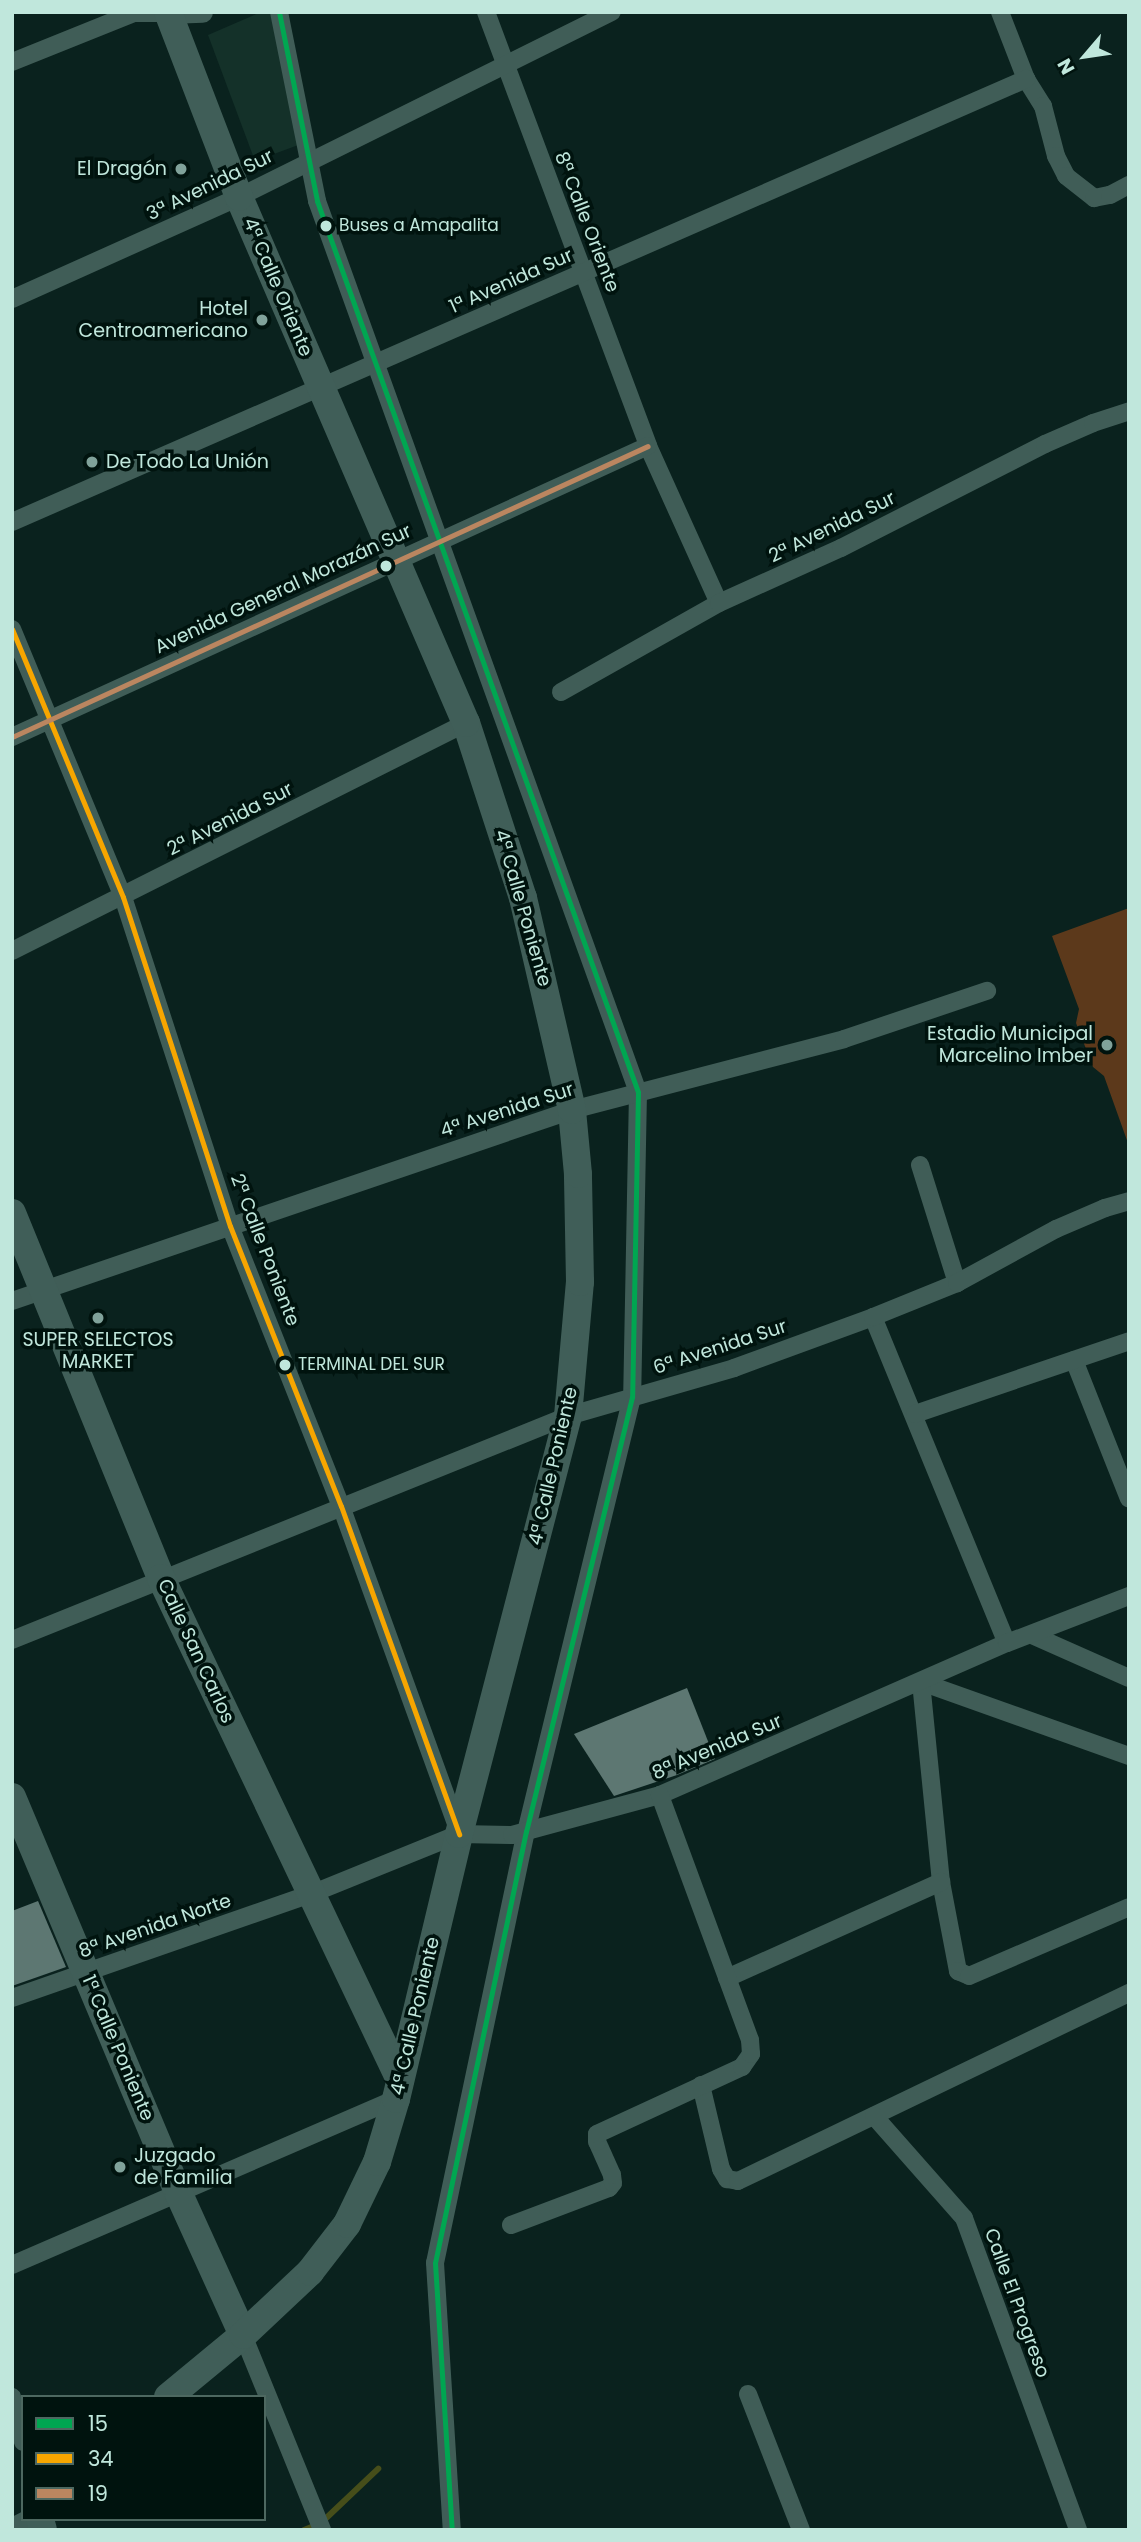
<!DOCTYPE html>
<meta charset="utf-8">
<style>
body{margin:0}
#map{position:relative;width:1141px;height:2542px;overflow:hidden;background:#0a221e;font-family:Poppins,sans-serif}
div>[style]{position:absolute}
.built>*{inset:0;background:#143129}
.green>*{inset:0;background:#5c391b}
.stream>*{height:6px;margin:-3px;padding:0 3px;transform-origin:3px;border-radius:3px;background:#464e1a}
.building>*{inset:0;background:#5d7772}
.minor>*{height:18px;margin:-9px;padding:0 9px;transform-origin:9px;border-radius:9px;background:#405d57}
.tertiary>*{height:21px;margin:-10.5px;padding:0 10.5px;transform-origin:10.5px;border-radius:10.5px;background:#405d57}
.primary>*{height:28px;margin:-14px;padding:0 14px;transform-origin:14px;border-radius:14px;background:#405e58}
.bus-1>*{height:5px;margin:-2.5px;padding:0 2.5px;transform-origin:2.5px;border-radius:2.5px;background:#00a651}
.bus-2>*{height:5px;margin:-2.5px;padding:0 2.5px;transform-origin:2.5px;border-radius:2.5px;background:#f7a600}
.bus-3>*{height:5px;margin:-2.5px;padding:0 2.5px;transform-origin:2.5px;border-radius:2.5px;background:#bb8660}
.dots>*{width:19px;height:19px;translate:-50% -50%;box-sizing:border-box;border:4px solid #00130e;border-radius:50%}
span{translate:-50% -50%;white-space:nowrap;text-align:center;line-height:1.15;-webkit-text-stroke:7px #00130e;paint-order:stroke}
.bus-label{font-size:17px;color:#c0e7dc}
.left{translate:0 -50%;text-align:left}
.poi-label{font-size:19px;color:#c0e7dc}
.right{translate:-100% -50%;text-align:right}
.street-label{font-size:19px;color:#c0e7dc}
.frame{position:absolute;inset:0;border:14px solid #c0e7dc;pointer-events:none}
.legend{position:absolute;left:21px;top:2395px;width:245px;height:126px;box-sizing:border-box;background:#00130e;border:2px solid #4d6860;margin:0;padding:9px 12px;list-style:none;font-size:21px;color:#c0e7dc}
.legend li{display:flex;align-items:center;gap:14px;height:35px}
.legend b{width:35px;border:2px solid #4d6860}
.north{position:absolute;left:1050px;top:21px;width:70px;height:70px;-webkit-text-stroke:5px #00130e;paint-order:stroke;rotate:241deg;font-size:19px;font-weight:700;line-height:28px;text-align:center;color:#c0e7dc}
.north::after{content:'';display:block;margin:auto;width:24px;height:32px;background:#c0e7dc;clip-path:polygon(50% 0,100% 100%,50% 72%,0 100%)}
</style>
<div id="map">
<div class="built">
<div style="clip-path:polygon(261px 12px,270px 12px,301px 144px,255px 161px,208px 35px)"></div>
</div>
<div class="green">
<div style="clip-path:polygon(1129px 908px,1129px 1146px,1104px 1076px,1093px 1067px,1076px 1023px,1079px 1009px,1052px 936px)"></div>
</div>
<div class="stream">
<div style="left:304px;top:2530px;width:18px;rotate:-22deg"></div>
<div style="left:321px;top:2523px;width:79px;rotate:-43.5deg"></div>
</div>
<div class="building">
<div style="clip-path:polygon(687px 1688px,715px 1759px,677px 1775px,614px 1796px,574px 1734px)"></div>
<div style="clip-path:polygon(38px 1901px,66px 1967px,12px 1986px,12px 1911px)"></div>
</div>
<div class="minor">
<div style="left:279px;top:12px;width:193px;rotate:78.6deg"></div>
<div style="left:317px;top:201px;width:947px;rotate:70.19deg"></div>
<div style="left:638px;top:1092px;width:305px;rotate:91.1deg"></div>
<div style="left:632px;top:1397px;width:447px;rotate:103.7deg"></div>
<div style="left:526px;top:1831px;width:441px;rotate:101.9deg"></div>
<div style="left:435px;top:2263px;width:268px;rotate:86.4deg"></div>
<div style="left:486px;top:12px;width:463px;rotate:69.5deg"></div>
<div style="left:648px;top:446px;width:172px;rotate:65.7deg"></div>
<div style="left:1000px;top:12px;width:72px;rotate:68.8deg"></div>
<div style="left:1026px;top:79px;width:32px;rotate:58deg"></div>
<div style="left:1043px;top:106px;width:52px;rotate:75.4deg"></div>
<div style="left:1056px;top:156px;width:22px;rotate:63deg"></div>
<div style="left:1066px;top:176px;width:36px;rotate:38deg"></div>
<div style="left:1094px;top:198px;width:16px;rotate:-11deg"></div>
<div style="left:1110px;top:195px;width:21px;rotate:-28deg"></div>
<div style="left:12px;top:62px;width:131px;rotate:-21.9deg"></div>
<div style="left:134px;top:13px;width:34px"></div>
<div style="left:12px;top:299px;width:249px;rotate:-24.2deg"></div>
<div style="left:239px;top:197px;width:416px;rotate:-26.4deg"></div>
<div style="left:12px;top:522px;width:1107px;rotate:-23.6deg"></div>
<div style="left:12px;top:629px;width:290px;rotate:67.5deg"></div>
<div style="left:123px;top:897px;width:346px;rotate:72deg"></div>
<div style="left:230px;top:1226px;width:301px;rotate:68.4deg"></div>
<div style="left:341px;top:1506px;width:344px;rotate:70.1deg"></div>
<div style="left:561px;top:692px;width:181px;rotate:-29.4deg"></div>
<div style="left:719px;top:603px;width:134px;rotate:-24.3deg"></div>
<div style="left:841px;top:548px;width:229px;rotate:-27deg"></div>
<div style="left:1045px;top:444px;width:52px;rotate:-23.6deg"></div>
<div style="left:1093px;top:423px;width:38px;rotate:-18deg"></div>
<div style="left:12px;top:737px;width:699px;rotate:-24.59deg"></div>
<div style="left:12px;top:951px;width:508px;rotate:-26.67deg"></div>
<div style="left:920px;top:1165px;width:124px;rotate:72.6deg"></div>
<div style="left:12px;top:1301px;width:592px;rotate:-18.83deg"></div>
<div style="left:572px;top:1110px;width:281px;rotate:-14.6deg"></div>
<div style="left:844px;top:1039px;width:151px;rotate:-18.6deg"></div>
<div style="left:873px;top:1317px;width:352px;rotate:67.7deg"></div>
<div style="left:1074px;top:1360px;width:149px;rotate:68.4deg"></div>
<div style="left:915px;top:1414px;width:226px;rotate:-18.8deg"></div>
<div style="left:1032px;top:1635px;width:106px;rotate:23.9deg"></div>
<div style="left:12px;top:1640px;width:599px;rotate:-21.94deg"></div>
<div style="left:568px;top:1416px;width:173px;rotate:-16.1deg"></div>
<div style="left:734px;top:1368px;width:148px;rotate:-20.1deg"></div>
<div style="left:873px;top:1317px;width:91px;rotate:-22deg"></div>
<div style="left:957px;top:1283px;width:113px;rotate:-28.6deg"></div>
<div style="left:1056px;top:1229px;width:53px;rotate:-23.2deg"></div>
<div style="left:1105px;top:1208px;width:25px;rotate:-16deg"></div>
<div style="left:1129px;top:1756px;width:221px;rotate:-160.4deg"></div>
<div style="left:921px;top:1682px;width:201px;rotate:84.3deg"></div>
<div style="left:941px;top:1882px;width:91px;rotate:79.2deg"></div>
<div style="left:958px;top:1971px;width:12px;rotate:24deg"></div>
<div style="left:969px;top:1976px;width:174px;rotate:-23.3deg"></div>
<div style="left:727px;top:1978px;width:235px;rotate:-24.2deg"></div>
<div style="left:12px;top:1998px;width:317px;rotate:-19.2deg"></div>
<div style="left:311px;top:1894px;width:160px;rotate:-22.1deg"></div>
<div style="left:459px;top:1834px;width:53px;rotate:1.1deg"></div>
<div style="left:512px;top:1835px;width:153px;rotate:-15.1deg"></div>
<div style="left:660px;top:1795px;width:379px;rotate:-23.7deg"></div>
<div style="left:1007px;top:1643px;width:131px;rotate:-21.1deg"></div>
<div style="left:701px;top:2085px;width:86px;rotate:76.6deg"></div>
<div style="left:721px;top:2169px;width:12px;rotate:59deg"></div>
<div style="left:727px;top:2179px;width:11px;rotate:10deg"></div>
<div style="left:738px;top:2181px;width:434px;rotate:-25.7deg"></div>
<div style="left:874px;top:2116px;width:136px;rotate:48.6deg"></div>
<div style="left:964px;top:2218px;width:332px;rotate:69.9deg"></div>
<div style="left:511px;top:2225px;width:105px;rotate:-20.7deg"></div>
<div style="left:609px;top:2188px;width:6px;rotate:-51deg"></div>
<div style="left:613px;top:2183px;width:8px;rotate:-97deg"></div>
<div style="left:612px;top:2175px;width:36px;rotate:-114deg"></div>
<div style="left:597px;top:2142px;width:8px;rotate:-90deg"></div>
<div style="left:597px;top:2134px;width:160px;rotate:-24.8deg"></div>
<div style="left:742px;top:2067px;width:16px;rotate:-55deg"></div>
<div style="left:751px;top:2054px;width:14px;rotate:-94deg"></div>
<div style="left:750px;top:2040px;width:261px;rotate:-110.2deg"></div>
<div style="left:12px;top:2265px;width:418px;rotate:-23.4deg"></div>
<div style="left:243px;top:2335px;width:210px;rotate:67.9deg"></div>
<div style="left:748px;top:2394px;width:146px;rotate:68.7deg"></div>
<div style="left:12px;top:2397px;width:46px;rotate:76.3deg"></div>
<div style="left:12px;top:2527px;width:18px;rotate:-27deg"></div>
</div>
<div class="tertiary">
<div style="left:168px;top:13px;width:34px;rotate:-2deg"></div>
</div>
<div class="primary">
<div style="left:12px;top:1213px;width:394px;rotate:67.8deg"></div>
<div style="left:161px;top:1578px;width:556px;rotate:64.54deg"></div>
<div style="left:12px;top:1797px;width:431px;rotate:67.2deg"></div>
<div style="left:179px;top:2194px;width:155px;rotate:65.6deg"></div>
<div style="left:168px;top:2397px;width:97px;rotate:-39.6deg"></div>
<div style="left:243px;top:2335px;width:92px;rotate:-43.2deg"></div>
<div style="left:310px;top:2272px;width:61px;rotate:-52.4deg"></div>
<div style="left:347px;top:2224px;width:69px;rotate:-64.2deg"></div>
<div style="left:377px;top:2162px;width:66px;rotate:-73.2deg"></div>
<div style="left:396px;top:2099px;width:272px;rotate:-76.6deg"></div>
<div style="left:459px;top:1834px;width:432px;rotate:-75.4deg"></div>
<div style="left:568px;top:1416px;width:135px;rotate:-84.9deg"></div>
<div style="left:580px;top:1282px;width:108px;rotate:-91.1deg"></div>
<div style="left:578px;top:1174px;width:64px;rotate:-95.4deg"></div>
<div style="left:572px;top:1110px;width:218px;rotate:-103deg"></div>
<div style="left:523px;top:898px;width:184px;rotate:-108deg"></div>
<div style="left:466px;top:723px;width:573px;rotate:-113.34deg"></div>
<div style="left:239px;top:197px;width:198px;rotate:-111deg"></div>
<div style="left:40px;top:2519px;width:11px;rotate:75deg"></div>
</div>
<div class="bus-1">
<div style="left:279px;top:12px;width:193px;rotate:78.6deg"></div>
<div style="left:317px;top:201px;width:947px;rotate:70.19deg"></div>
<div style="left:638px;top:1092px;width:305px;rotate:91.1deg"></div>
<div style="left:632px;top:1397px;width:447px;rotate:103.7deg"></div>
<div style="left:526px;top:1831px;width:441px;rotate:101.9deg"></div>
<div style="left:435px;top:2263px;width:268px;rotate:86.4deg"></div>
</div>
<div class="bus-2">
<div style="left:12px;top:629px;width:290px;rotate:67.5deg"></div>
<div style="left:123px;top:897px;width:346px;rotate:72deg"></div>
<div style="left:230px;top:1226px;width:301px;rotate:68.4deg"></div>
<div style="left:341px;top:1506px;width:349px;rotate:70.2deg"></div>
</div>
<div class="bus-3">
<div style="left:12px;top:737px;width:699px;rotate:-24.59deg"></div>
</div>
<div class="dots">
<div style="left:181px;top:169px;background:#80a29a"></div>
<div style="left:326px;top:226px;background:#c0e7dc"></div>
<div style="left:262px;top:320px;background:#80a29a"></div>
<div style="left:92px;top:462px;background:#80a29a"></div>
<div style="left:386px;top:566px;background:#c0e7dc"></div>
<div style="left:1107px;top:1045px;background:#80a29a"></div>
<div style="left:98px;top:1318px;background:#80a29a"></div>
<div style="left:285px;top:1365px;background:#c0e7dc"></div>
<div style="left:120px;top:2167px;background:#80a29a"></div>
</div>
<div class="bus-label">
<span class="left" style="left:339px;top:226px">Buses a Amapalita</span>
<span class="left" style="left:298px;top:1365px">TERMINAL DEL SUR</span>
</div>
<div class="poi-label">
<span class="right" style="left:167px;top:169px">El Dragón</span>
<span class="right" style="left:248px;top:320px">Hotel<br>Centroamericano</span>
<span class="left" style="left:106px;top:462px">De Todo La Unión</span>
<span class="right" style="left:1093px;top:1045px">Estadio Municipal<br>Marcelino Imber</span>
<span style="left:98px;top:1351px">SUPER SELECTOS<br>MARKET</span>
<span class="left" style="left:134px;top:2167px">Juzgado<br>de Familia</span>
</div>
<div class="street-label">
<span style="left:210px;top:185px;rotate:-26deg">3ª Avenida Sur</span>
<span style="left:587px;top:222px;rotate:69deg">8ª Calle Oriente</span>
<span style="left:511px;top:281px;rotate:-24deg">1ª Avenida Sur</span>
<span style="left:278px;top:287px;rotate:67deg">4ª Calle Oriente</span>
<span style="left:832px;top:527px;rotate:-26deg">2ª Avenida Sur</span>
<span style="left:283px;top:589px;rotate:-25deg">Avenida General Morazán Sur</span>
<span style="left:230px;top:819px;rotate:-27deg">2ª Avenida Sur</span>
<span style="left:523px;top:908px;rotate:74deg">4ª Calle Poniente</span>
<span style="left:507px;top:1110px;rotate:-18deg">4ª Avenida Sur</span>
<span style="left:265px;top:1250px;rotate:69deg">2ª Calle Poniente</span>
<span style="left:720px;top:1347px;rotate:-18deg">6ª Avenida Sur</span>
<span style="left:553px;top:1466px;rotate:-77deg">4ª Calle Poniente</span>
<span style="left:196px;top:1651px;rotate:65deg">Calle San Carlos</span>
<span style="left:717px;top:1747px;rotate:-23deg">8ª Avenida Sur</span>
<span style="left:155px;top:1926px;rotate:-19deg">8ª Avenida Norte</span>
<span style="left:415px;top:2016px;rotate:-77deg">4ª Calle Poniente</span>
<span style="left:118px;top:2048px;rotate:67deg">1ª Calle Poniente</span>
<span style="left:1017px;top:2303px;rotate:70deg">Calle El Progreso</span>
</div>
<div class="frame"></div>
<ul class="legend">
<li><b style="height:9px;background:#00a651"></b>15</li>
<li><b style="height:9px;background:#f7a600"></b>34</li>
<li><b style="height:9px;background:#bb8660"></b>19</li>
</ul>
<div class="north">N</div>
</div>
